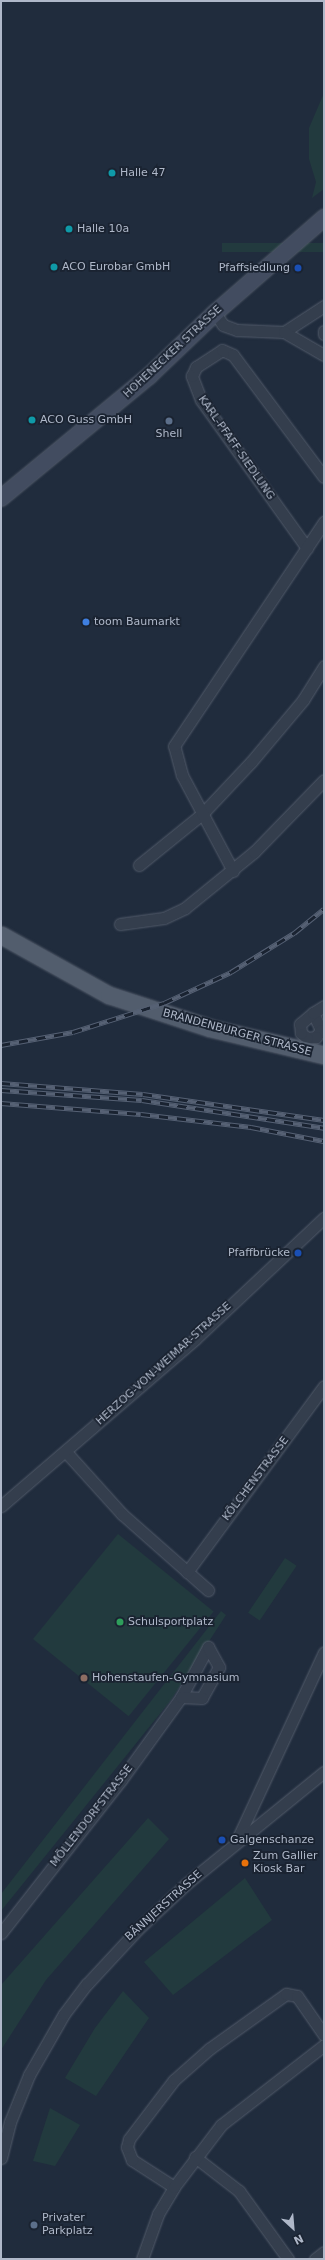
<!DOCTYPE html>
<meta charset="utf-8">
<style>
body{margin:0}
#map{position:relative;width:325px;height:2260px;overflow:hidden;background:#202c3d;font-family:"DejaVu Sans",sans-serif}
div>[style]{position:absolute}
.green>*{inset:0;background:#223a3e;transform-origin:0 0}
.roads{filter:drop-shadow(0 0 1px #525b6a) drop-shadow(0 0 1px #525b6a)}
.minor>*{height:11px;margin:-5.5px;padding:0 5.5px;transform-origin:5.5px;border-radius:5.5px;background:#343e4d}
.secondary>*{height:16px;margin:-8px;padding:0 8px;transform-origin:8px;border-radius:8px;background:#424c60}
.primary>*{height:17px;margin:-8.5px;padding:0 8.5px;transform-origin:8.5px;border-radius:8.5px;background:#525d6d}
.rail>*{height:4.5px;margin-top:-2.25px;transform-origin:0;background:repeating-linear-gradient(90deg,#1a2331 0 9px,#566174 0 18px);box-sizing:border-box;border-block:1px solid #566174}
.dots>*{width:11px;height:11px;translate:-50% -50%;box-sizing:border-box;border:2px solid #1a2331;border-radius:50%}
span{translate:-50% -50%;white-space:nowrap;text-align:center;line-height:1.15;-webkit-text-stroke:3.5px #1a2331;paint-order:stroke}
.poi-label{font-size:11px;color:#afb8c9}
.left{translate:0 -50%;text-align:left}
.right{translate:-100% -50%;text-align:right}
.street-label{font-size:11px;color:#afb8c9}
.frame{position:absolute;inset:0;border:2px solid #afb8c9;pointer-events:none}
.north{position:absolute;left:273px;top:2208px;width:40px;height:40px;-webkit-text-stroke:3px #1a2331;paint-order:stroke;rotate:154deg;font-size:11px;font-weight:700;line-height:16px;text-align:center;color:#afb8c9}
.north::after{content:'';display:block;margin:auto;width:14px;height:18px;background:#afb8c9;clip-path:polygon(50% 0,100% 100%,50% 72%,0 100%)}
</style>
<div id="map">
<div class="green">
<div style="clip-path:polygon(324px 93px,324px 189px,312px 198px,316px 182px,309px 159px,309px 128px)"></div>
<div style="left:324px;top:243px;width:9px;height:102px;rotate:90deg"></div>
<div style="left:118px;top:1534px;width:123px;height:135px;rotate:39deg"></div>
<div style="left:285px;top:1558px;width:14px;height:66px;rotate:34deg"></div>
<div style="clip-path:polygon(221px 1611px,226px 1615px,171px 1700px,1px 1911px,1px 1894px)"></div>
<div style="clip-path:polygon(148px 1818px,169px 1839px,46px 1980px,1px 2050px,1px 1985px)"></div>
<div style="clip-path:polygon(245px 1878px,272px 1920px,173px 1995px,144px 1962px)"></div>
<div style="clip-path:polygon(123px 1991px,149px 2018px,96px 2096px,65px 2078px,95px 2028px)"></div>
<div style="clip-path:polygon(50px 2108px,80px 2125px,55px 2166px,33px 2161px)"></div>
</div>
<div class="roads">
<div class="minor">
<div style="left:215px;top:313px;width:14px;rotate:56deg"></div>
<div style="left:223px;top:325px;width:15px;rotate:20deg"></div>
<div style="left:237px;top:330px;width:47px;rotate:2.4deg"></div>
<div style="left:284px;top:332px;width:48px;rotate:-33deg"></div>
<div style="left:324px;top:331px;width:3px;rotate:90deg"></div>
<div style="left:284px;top:332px;width:46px;rotate:29.9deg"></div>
<div style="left:307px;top:548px;width:182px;rotate:-125.6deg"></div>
<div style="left:201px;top:400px;width:26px;rotate:-111deg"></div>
<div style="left:192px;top:376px;width:10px;rotate:-66deg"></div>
<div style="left:196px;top:367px;width:31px;rotate:-33deg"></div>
<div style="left:222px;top:350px;width:12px;rotate:24deg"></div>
<div style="left:233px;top:355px;width:152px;rotate:53.3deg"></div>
<div style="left:139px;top:865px;width:81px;rotate:-39deg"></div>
<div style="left:202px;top:814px;width:71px;rotate:-46.7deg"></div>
<div style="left:251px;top:762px;width:81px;rotate:-50deg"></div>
<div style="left:303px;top:700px;width:40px;rotate:-58deg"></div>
<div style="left:233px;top:871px;width:109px;rotate:-118deg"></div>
<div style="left:182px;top:775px;width:30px;rotate:-105deg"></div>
<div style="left:174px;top:746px;width:270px;rotate:-56.2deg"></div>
<div style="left:120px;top:924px;width:44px;rotate:-7.8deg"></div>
<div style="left:164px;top:918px;width:23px;rotate:-25deg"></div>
<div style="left:185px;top:908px;width:89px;rotate:-39.1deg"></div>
<div style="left:254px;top:852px;width:100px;rotate:-45.8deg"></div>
<div style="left:313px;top:1013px;width:19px;rotate:65deg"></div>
<div style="left:321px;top:1030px;width:9px;rotate:126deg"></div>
<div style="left:316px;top:1037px;width:9px;rotate:174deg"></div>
<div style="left:307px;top:1038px;width:8px;rotate:-140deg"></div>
<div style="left:301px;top:1033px;width:9px;rotate:-96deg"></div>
<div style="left:300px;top:1024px;width:17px;rotate:-40deg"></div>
<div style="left:313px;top:1013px;width:13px;rotate:-32deg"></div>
<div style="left:66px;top:1452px;width:84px;rotate:47.9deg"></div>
<div style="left:122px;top:1514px;width:115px;rotate:41.5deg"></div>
<div style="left:1px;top:1506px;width:256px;rotate:-40.7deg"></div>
<div style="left:195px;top:1339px;width:177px;rotate:-43.2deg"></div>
<div style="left:187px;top:1572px;width:231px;rotate:-53.6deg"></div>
<div style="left:236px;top:1842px;width:209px;rotate:-65.1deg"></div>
<div style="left:1px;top:1933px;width:194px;rotate:-51.9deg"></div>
<div style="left:121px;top:1780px;width:102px;rotate:-54.1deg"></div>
<div style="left:181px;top:1697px;width:57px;rotate:-61.6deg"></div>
<div style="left:208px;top:1647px;width:23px;rotate:61deg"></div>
<div style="left:219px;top:1667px;width:35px;rotate:119deg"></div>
<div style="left:202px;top:1698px;width:21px;rotate:-177deg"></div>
<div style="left:195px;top:2157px;width:56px;rotate:37.7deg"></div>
<div style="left:239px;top:2191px;width:84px;rotate:54.2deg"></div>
<div style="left:1px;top:2158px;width:37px;rotate:-76deg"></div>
<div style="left:10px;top:2122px;width:51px;rotate:-68deg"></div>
<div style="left:29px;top:2075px;width:70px;rotate:-60.2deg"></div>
<div style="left:64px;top:2014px;width:38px;rotate:-53deg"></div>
<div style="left:87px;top:1984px;width:74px;rotate:-47.2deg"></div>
<div style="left:137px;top:1930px;width:67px;rotate:-43.2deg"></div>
<div style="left:186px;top:1884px;width:178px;rotate:-39.1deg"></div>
<div style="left:174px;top:2187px;width:50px;rotate:-147.3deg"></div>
<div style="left:132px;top:2160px;width:14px;rotate:-111deg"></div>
<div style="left:127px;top:2147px;width:8px;rotate:-76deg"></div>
<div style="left:129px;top:2139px;width:74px;rotate:-52.7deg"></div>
<div style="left:174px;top:2080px;width:47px;rotate:-41.5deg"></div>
<div style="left:209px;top:2049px;width:95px;rotate:-35.5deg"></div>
<div style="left:286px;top:1994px;width:11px;rotate:10deg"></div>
<div style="left:297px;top:1996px;width:47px;rotate:55.3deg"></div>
<div style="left:142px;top:2259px;width:48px;rotate:-70.4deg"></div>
<div style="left:158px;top:2214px;width:31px;rotate:-59deg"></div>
<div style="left:174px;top:2187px;width:78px;rotate:-52.8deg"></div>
<div style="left:221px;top:2125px;width:130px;rotate:-37.8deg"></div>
<div style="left:315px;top:2259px;width:11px;rotate:-38deg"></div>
</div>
<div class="secondary">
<div style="left:1px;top:498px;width:192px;rotate:-39.5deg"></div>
<div style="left:149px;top:376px;width:91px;rotate:-43.7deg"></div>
<div style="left:215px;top:313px;width:145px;rotate:-41.1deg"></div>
</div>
<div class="primary">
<div style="left:1px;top:935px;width:124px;rotate:29.1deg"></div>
<div style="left:109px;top:995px;width:106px;rotate:18.1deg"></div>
<div style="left:210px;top:1028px;width:117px;rotate:13.3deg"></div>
</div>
</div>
<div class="rail">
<div style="left:1px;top:1045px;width:73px;rotate:-10.2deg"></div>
<div style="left:73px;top:1032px;width:96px;rotate:-17.7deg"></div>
<div style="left:164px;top:1003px;width:74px;rotate:-24.8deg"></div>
<div style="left:231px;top:972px;width:74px;rotate:-31.8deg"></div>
<div style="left:294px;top:933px;width:38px;rotate:-39deg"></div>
<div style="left:1px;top:1083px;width:142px;rotate:4.4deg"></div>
<div style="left:143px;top:1094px;width:183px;rotate:8.2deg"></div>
<div style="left:1px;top:1090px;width:141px;rotate:4.1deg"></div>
<div style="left:142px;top:1100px;width:184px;rotate:8.7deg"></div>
<div style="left:1px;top:1103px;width:140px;rotate:4.5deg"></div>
<div style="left:141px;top:1114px;width:111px;rotate:6.7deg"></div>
<div style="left:251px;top:1127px;width:74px;rotate:10.9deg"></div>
</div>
<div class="dots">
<div style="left:112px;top:173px;background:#0f9aa8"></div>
<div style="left:69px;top:229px;background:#0f9aa8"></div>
<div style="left:54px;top:267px;background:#0f9aa8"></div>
<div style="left:298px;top:268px;background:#1a4fb4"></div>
<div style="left:32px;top:420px;background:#0f9aa8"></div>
<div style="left:169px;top:421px;background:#5c6f8a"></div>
<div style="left:86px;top:622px;background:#3f7fe0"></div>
<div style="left:298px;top:1253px;background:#1a4fb4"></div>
<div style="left:120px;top:1622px;background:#2e9e5b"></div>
<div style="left:84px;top:1678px;background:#8d6e63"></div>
<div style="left:222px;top:1840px;background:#1a4fb4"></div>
<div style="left:245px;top:1863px;background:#e8710a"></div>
<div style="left:34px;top:2225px;background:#5c6f8a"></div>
</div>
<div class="poi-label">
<span class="left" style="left:120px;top:173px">Halle 47</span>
<span class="left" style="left:77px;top:229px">Halle 10a</span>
<span class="left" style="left:62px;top:267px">ACO Eurobar GmbH</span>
<span class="right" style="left:290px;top:268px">Pfaffsiedlung</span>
<span class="left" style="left:40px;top:420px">ACO Guss GmbH</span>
<span style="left:169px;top:434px">Shell</span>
<span class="left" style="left:94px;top:622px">toom Baumarkt</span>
<span class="right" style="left:290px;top:1253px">Pfaffbrücke</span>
<span class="left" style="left:128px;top:1622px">Schulsportplatz</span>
<span class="left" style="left:92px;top:1678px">Hohenstaufen-Gymnasium</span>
<span class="left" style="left:230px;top:1840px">Galgenschanze</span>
<span class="left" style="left:253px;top:1863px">Zum Gallier<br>Kiosk Bar</span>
<span class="left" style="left:42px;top:2225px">Privater<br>Parkplatz</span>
</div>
<div class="street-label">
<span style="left:173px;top:352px;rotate:-43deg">HOHENECKER STRASSE</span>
<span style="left:236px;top:448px;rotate:55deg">KARL-PFAFF-SIEDLUNG</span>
<span style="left:237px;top:1033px;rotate:15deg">BRANDENBURGER STRASSE</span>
<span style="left:164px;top:1364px;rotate:-42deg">HERZOG-VON-WEIMAR-STRASSE</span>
<span style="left:256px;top:1479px;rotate:-53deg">KÖLCHENSTRASSE</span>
<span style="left:92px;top:1816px;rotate:-52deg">MÖLLENDORFSTRASSE</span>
<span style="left:164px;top:1906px;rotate:-42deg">BÄNNJERSTRASSE</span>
</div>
<div class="frame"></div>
<div class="north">N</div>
</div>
